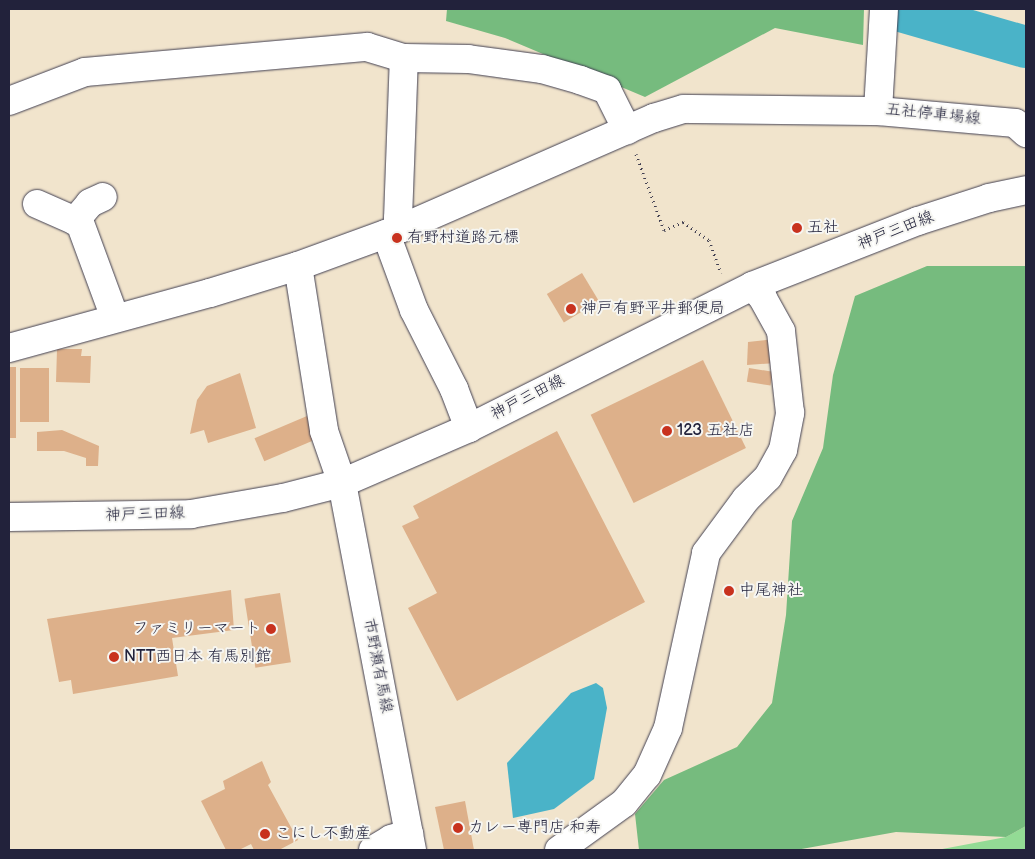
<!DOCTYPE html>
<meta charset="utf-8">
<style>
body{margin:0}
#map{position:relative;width:1035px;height:859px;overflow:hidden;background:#f1e4cc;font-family:"Balsamiq Sans","Klee One",sans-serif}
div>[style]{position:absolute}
.green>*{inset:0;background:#93db95}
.forest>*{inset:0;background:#76bb7e}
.water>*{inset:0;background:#4ab3c8}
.river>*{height:42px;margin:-21px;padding:0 21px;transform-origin:21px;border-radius:21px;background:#4ab3c8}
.building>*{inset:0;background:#ddb08a;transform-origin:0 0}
.path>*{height:3px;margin-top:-1.5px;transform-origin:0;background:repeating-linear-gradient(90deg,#413f51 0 1px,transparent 0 5px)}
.roads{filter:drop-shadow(0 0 1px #413f51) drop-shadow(0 0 1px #413f51)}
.minor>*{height:28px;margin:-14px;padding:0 14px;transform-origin:14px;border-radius:14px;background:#fff}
.secondary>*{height:28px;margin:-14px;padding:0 14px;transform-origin:14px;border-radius:14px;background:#fff}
.primary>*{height:28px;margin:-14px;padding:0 14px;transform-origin:14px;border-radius:14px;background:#fff}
.dots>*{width:14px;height:14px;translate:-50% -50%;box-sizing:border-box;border:2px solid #f6f6f2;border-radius:50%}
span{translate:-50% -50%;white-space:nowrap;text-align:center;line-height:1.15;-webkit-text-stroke:4px #f6f6f2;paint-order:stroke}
.street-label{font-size:16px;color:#22223b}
.poi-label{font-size:16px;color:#22223b}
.left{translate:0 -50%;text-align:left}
.right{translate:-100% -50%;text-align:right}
.frame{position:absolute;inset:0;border:10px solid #22223b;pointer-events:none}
</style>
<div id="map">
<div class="green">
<div style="clip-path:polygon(1026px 826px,1026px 850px,937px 850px,1006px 837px)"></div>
</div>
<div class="forest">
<div style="clip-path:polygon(447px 9px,864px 9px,863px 45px,775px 28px,645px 97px,505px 38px,446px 21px)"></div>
<div style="clip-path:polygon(927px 266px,1026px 266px,1026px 826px,1006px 837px,896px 832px,796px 850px,639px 850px,635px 814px,664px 780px,737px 747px,772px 703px,786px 615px,792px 521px,823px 448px,833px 375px,855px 296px)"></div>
</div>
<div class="water">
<div style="clip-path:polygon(596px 683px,603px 688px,607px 708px,594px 779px,554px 809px,513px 818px,507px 763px,571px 693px)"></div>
</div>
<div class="river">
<div style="left:894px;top:9px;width:137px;rotate:16.1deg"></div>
</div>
<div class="building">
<div style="left:582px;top:273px;width:33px;height:41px;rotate:59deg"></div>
<div style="clip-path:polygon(774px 339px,776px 363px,747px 365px,748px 342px)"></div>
<div style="clip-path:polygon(57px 349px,82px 349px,81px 356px,91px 356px,90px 383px,56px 382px)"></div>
<div style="left:703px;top:360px;width:98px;height:125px;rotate:64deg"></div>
<div style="left:9px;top:367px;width:7px;height:71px"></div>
<div style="left:49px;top:368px;width:54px;height:29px;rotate:90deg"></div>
<div style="left:749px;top:368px;width:24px;height:14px;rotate:9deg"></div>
<div style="clip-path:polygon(240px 373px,256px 428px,208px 443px,204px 430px,190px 434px,197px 400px,207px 386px)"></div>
<div style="left:307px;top:416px;width:25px;height:57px;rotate:67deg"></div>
<div style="clip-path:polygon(62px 430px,99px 446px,98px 466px,86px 466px,86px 458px,64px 451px,37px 451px,37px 432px)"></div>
<div style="clip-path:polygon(557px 431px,645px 602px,457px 701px,408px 608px,437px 593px,402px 526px,419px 518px,413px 506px)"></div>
<div style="clip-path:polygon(231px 590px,234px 630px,172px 638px,178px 676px,73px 694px,71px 680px,59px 682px,47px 619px)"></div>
<div style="left:280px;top:593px;width:70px;height:36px;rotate:81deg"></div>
<div style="clip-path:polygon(262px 761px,271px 782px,268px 785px,298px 840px,279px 850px,254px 850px,251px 844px,239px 850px,226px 850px,201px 801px,225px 789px,223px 781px)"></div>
<div style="clip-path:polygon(465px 801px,474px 850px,444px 850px,435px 807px)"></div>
</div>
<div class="path">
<div style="left:636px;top:154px;width:81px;rotate:69.8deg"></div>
<div style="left:664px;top:230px;width:21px;rotate:-23deg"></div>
<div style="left:683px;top:222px;width:32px;rotate:35deg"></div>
<div style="left:709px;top:240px;width:35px;rotate:70deg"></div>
</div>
<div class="roads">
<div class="minor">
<div style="left:9px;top:101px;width:81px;rotate:-20.9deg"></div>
<div style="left:85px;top:72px;width:283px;rotate:-5.1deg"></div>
<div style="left:367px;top:47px;width:39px;rotate:17deg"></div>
<div style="left:404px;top:58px;width:64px;rotate:0.9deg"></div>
<div style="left:468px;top:59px;width:75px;rotate:7.7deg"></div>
<div style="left:542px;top:69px;width:40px;rotate:16deg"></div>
<div style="left:580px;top:80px;width:29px;rotate:20deg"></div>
<div style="left:607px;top:90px;width:45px;rotate:63.4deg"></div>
<div style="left:37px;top:204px;width:47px;rotate:23.8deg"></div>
<div style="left:80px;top:223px;width:101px;rotate:69.8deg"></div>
<div style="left:75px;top:221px;width:23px;rotate:-50deg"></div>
<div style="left:90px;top:203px;width:14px;rotate:-25deg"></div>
<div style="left:402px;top:228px;width:10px;rotate:-114deg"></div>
<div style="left:398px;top:219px;width:161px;rotate:-87.9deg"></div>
<div style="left:386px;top:234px;width:81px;rotate:69.8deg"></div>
<div style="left:414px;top:310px;width:89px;rotate:63.1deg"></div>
<div style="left:454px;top:389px;width:42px;rotate:69deg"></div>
<div style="left:298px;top:266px;width:167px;rotate:81deg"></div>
<div style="left:324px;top:431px;width:55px;rotate:70.9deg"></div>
<div style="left:9px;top:348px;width:208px;rotate:-15.3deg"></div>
<div style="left:210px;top:293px;width:92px;rotate:-17.1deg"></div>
<div style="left:298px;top:266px;width:111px;rotate:-20.1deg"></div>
<div style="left:402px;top:228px;width:275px;rotate:-23.6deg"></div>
<div style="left:654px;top:118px;width:31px;rotate:-17deg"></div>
<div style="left:684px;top:109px;width:194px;rotate:0.6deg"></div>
<div style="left:373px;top:850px;width:21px;rotate:-31deg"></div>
<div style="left:391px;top:839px;width:19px;rotate:-16deg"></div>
<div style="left:559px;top:850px;width:80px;rotate:-35.9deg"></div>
<div style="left:624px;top:803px;width:36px;rotate:-51deg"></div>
<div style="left:647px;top:775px;width:51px;rotate:-65.9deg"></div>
<div style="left:668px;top:728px;width:179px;rotate:-77.7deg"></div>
<div style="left:706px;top:553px;width:67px;rotate:-53.5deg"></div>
<div style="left:746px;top:499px;width:31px;rotate:-45deg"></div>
<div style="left:768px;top:477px;width:31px;rotate:-61deg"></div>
<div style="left:783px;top:450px;width:38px;rotate:-79deg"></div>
<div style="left:790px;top:413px;width:82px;rotate:-96.3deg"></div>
<div style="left:781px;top:331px;width:38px;rotate:-119deg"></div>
<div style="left:763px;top:298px;width:16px;rotate:-133deg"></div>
</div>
<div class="secondary">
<div style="left:884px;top:9px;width:102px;rotate:93.4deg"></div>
<div style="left:878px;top:111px;width:138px;rotate:5deg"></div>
<div style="left:1015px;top:123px;width:15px;rotate:42deg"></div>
<div style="left:342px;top:483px;width:374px;rotate:79.2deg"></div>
</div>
<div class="primary">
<div style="left:9px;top:517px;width:182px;rotate:-0.9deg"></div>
<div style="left:191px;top:514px;width:93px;rotate:-9.9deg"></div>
<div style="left:283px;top:498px;width:61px;rotate:-14.3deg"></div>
<div style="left:342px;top:483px;width:138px;rotate:-23.4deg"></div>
<div style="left:469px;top:428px;width:317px;rotate:-26.6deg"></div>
<div style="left:752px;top:286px;width:178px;rotate:-21.4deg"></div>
<div style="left:918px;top:221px;width:75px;rotate:-17.9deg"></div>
<div style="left:989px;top:198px;width:38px;rotate:-12deg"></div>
</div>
</div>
<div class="dots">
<div style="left:797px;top:228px;background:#c8321e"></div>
<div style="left:397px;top:238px;background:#c8321e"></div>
<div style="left:571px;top:309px;background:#c8321e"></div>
<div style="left:667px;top:431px;background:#c8321e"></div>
<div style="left:729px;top:591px;background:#c8321e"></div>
<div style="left:271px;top:629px;background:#c8321e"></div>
<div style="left:114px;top:657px;background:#c8321e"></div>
<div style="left:458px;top:828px;background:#c8321e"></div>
<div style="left:265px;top:834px;background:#c8321e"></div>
</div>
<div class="street-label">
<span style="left:933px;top:115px;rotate:6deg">五社停車場線</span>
<span style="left:896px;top:231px;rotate:-21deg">神戸三田線</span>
<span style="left:528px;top:398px;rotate:-27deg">神戸三田線</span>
<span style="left:145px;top:515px;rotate:-2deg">神戸三田線</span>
<span style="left:377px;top:666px;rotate:79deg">市野瀬有馬線</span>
</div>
<div class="poi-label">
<span class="left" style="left:807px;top:228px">五社</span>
<span class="left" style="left:407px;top:238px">有野村道路元標</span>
<span class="left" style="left:581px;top:309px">神戸有野平井郵便局</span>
<span class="left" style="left:677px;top:431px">123 五社店</span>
<span class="left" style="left:739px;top:591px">中尾神社</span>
<span class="right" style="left:261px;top:629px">ファミリーマート</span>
<span class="left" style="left:124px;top:657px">NTT西日本 有馬別館</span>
<span class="left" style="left:468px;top:828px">カレー専門店 和寿</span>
<span class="left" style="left:275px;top:834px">こにし不動産</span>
</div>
<div class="frame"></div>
</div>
